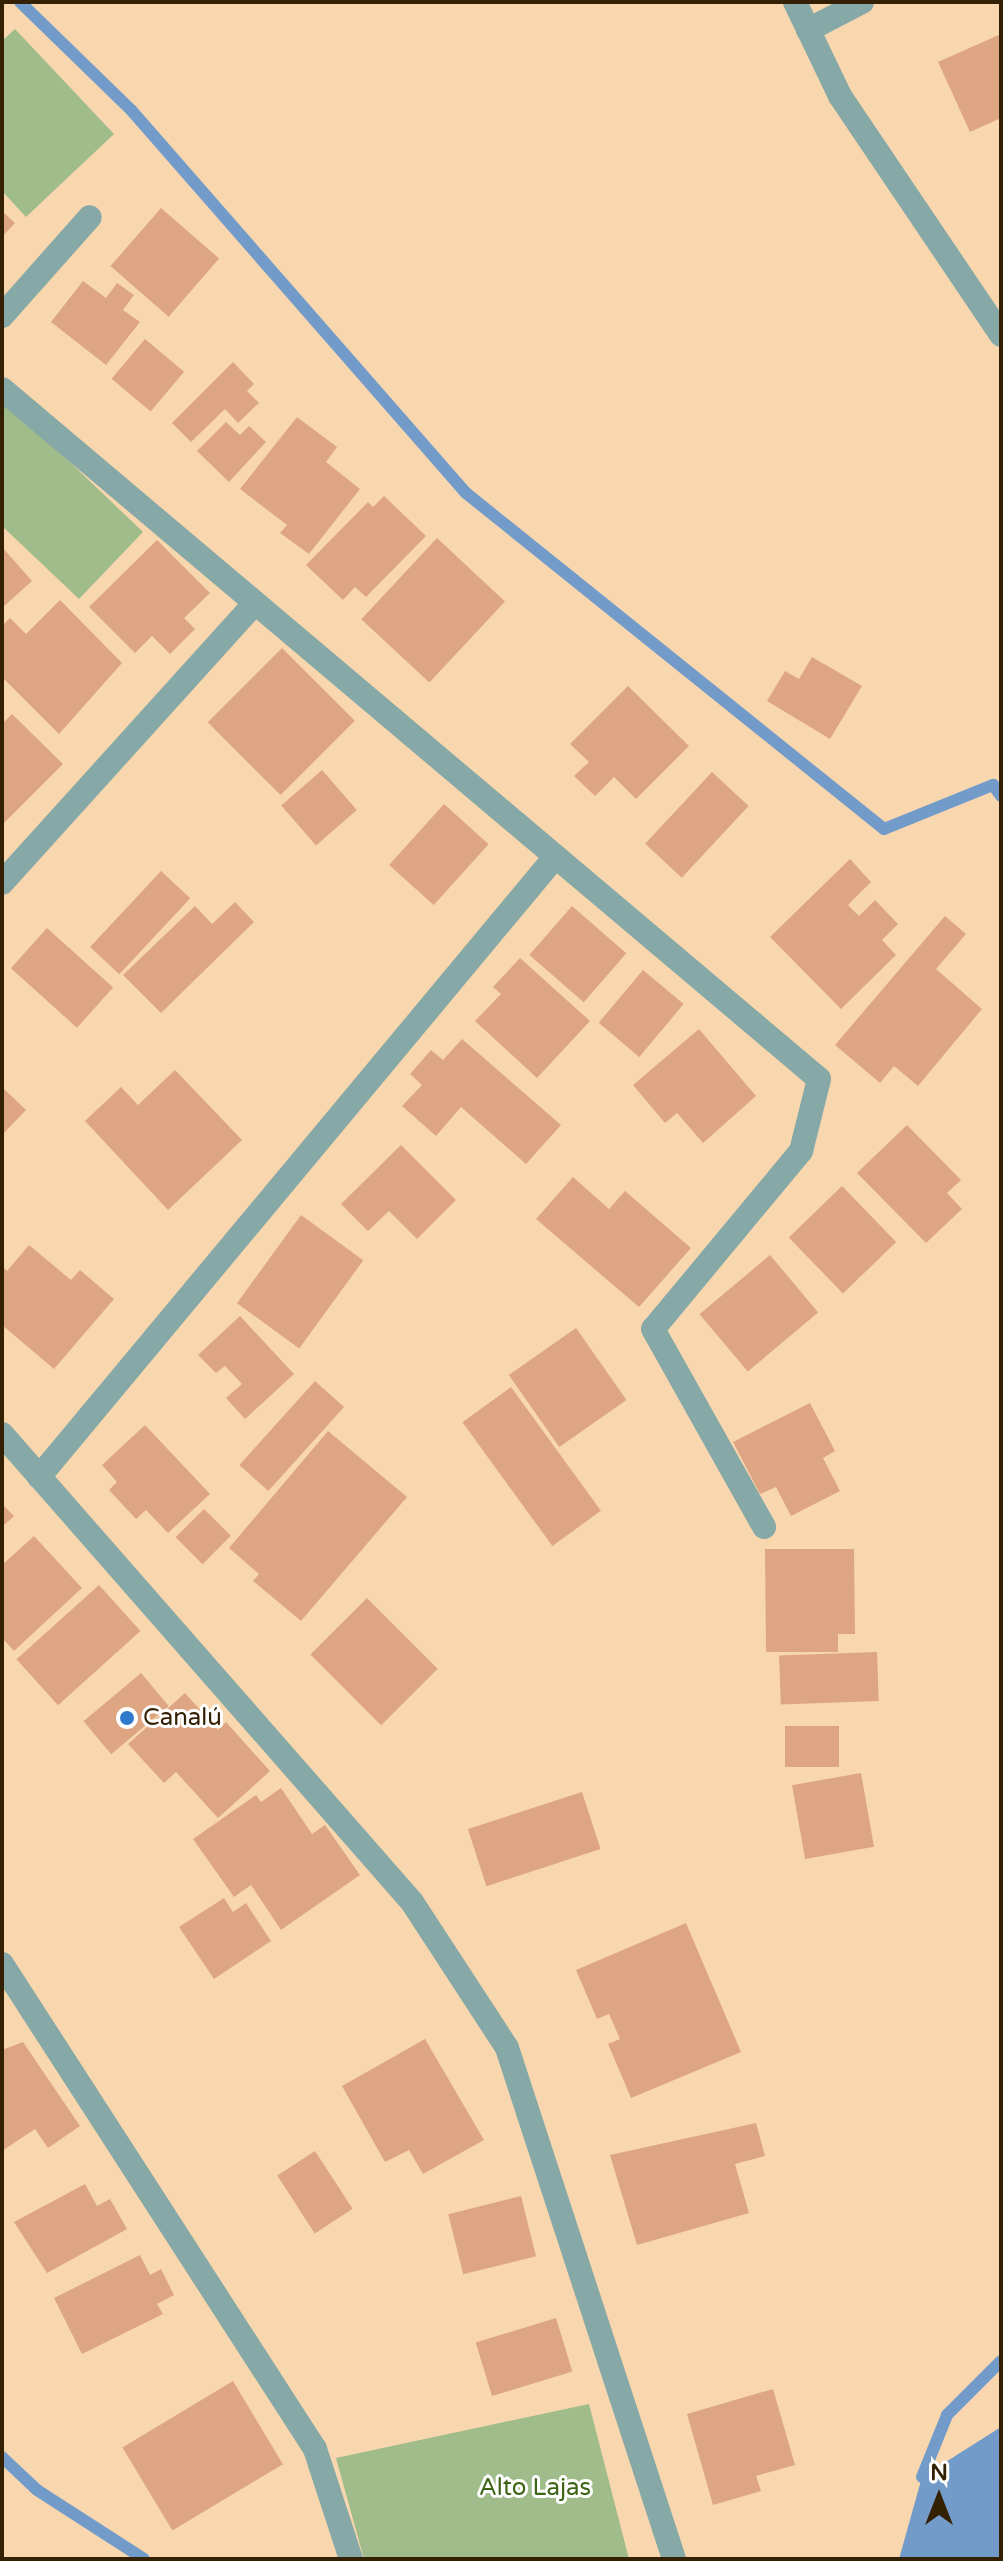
<!DOCTYPE html>
<meta charset="utf-8">
<style>
body{margin:0}
#map{position:relative;width:1003px;height:2561px;overflow:hidden;background:#f8d7af;font-family:"Varela Round",sans-serif}
div>[style]{position:absolute}
.green>*{inset:0;background:#a0bc8b}
.water>*{inset:0;background:#729bca}
.stream>*{height:12px;margin:-6px;padding:0 6px;transform-origin:6px;border-radius:6px;background:#729bca}
.building>*{inset:0;background:#dea582;transform-origin:0 0}
.street>*{height:24px;margin:-12px;padding:0 12px;transform-origin:12px;border-radius:12px;background:#86a8a6}
.dots>*{width:22px;height:22px;translate:-50% -50%;box-sizing:border-box;border:4px solid #fefefe;border-radius:50%}
span{translate:-50% -50%;white-space:nowrap;text-align:center;line-height:1.15;-webkit-text-stroke:6px #fefefe;paint-order:stroke}
.poi-label{font-size:24px;color:#342002}
.left{translate:0 -50%;text-align:left}
.park-label{font-size:24px;color:#3e6416}
.frame{position:absolute;inset:0;border:4px solid #342002;pointer-events:none}
.north{position:absolute;left:899px;top:2457px;width:80px;height:80px;-webkit-text-stroke:6px #fefefe;paint-order:stroke;rotate:0deg;font-size:22px;font-weight:700;line-height:32px;text-align:center;color:#342002}
.north::after{content:'';display:block;margin:auto;width:28px;height:36px;background:#342002;clip-path:polygon(50% 0,100% 100%,50% 72%,0 100%)}
</style>
<div id="map">
<div class="green">
<div style="clip-path:polygon(15px 29px,114px 134px,26px 217px,2px 191px,2px 41px)"></div>
<div style="clip-path:polygon(2px 397px,143px 532px,79px 599px,2px 526px)"></div>
<div style="clip-path:polygon(589px 2404px,629px 2559px,364px 2559px,336px 2458px)"></div>
</div>
<div class="water">
<div style="clip-path:polygon(1001px 2427px,1001px 2559px,899px 2559px,922px 2477px)"></div>
</div>
<div class="stream">
<div style="left:20px;top:2px;width:156px;rotate:44.2deg"></div>
<div style="left:132px;top:111px;width:507px;rotate:48.84deg"></div>
<div style="left:466px;top:493px;width:536px;rotate:38.79deg"></div>
<div style="left:884px;top:829px;width:118px;rotate:-22deg"></div>
<div style="left:993px;top:785px;width:14px;rotate:54deg"></div>
<div style="left:2px;top:2457px;width:48px;rotate:43.3deg"></div>
<div style="left:37px;top:2490px;width:127px;rotate:32.8deg"></div>
<div style="left:922px;top:2477px;width:67px;rotate:-68deg"></div>
<div style="left:947px;top:2415px;width:76px;rotate:-45deg"></div>
</div>
<div class="building">
<div style="clip-path:polygon(1001px 34px,1001px 118px,970px 132px,938px 62px)"></div>
<div style="left:161px;top:208px;width:77px;height:77px;rotate:41deg"></div>
<div style="clip-path:polygon(2px 211px,15px 223px,2px 237px)"></div>
<div style="clip-path:polygon(83px 281px,106px 298px,117px 283px,134px 295px,123px 310px,140px 322px,106px 365px,51px 322px)"></div>
<div style="left:145px;top:339px;width:51px;height:52px;rotate:40deg"></div>
<div style="clip-path:polygon(233px 362px,254px 384px,247px 391px,259px 403px,238px 423px,225px 409px,191px 442px,172px 423px)"></div>
<div style="clip-path:polygon(297px 417px,337px 447px,326px 462px,360px 489px,309px 554px,280px 533px,287px 525px,240px 489px)"></div>
<div style="clip-path:polygon(226px 422px,240px 435px,249px 426px,266px 442px,229px 482px,197px 451px)"></div>
<div style="clip-path:polygon(384px 496px,426px 536px,366px 597px,355px 587px,343px 600px,306px 565px,368px 502px,373px 507px)"></div>
<div style="left:437px;top:538px;width:93px;height:111px;rotate:43deg"></div>
<div style="clip-path:polygon(157px 540px,210px 593px,184px 618px,195px 629px,170px 654px,152px 636px,135px 653px,89px 607px)"></div>
<div style="clip-path:polygon(2px 547px,32px 581px,2px 608px)"></div>
<div style="clip-path:polygon(60px 600px,122px 663px,59px 734px,2px 677px,2px 626px,10px 618px,26px 634px)"></div>
<div style="left:282px;top:648px;width:103px;height:105px;rotate:45deg"></div>
<div style="clip-path:polygon(812px 657px,862px 686px,830px 739px,767px 701px,785px 671px,799px 679px)"></div>
<div style="clip-path:polygon(628px 686px,689px 746px,636px 799px,614px 777px,595px 796px,574px 776px,589px 762px,570px 744px)"></div>
<div style="clip-path:polygon(12px 714px,63px 764px,2px 825px,2px 724px)"></div>
<div style="left:322px;top:770px;width:53px;height:54px;rotate:49deg"></div>
<div style="left:712px;top:772px;width:50px;height:98px;rotate:43deg"></div>
<div style="left:444px;top:804px;width:60px;height:82px;rotate:42deg"></div>
<div style="clip-path:polygon(850px 859px,871px 882px,848px 905px,859px 916px,875px 900px,898px 924px,882px 940px,896px 955px,841px 1009px,770px 937px)"></div>
<div style="left:161px;top:871px;width:40px;height:104px;rotate:43deg"></div>
<div style="clip-path:polygon(235px 902px,254px 922px,161px 1013px,123px 975px,195px 906px,212px 924px)"></div>
<div style="left:572px;top:906px;width:72px;height:65px;rotate:41deg"></div>
<div style="clip-path:polygon(945px 916px,966px 934px,936px 969px,982px 1009px,918px 1086px,894px 1066px,880px 1083px,835px 1045px)"></div>
<div style="left:47px;top:928px;width:89px;height:54px;rotate:42deg"></div>
<div style="clip-path:polygon(520px 958px,590px 1021px,537px 1078px,475px 1021px,501px 994px,493px 987px)"></div>
<div style="left:643px;top:970px;width:53px;height:69px;rotate:40deg"></div>
<div style="clip-path:polygon(699px 1029px,756px 1096px,703px 1143px,677px 1113px,665px 1123px,633px 1085px)"></div>
<div style="clip-path:polygon(462px 1039px,561px 1125px,526px 1164px,461px 1107px,436px 1136px,402px 1106px,422px 1085px,410px 1074px,431px 1050px,443px 1060px)"></div>
<div style="clip-path:polygon(175px 1070px,242px 1140px,168px 1210px,85px 1121px,121px 1087px,138px 1105px)"></div>
<div style="clip-path:polygon(2px 1087px,26px 1110px,2px 1135px)"></div>
<div style="clip-path:polygon(907px 1125px,961px 1180px,947px 1193px,962px 1209px,926px 1243px,857px 1173px)"></div>
<div style="clip-path:polygon(401px 1145px,456px 1200px,417px 1239px,389px 1211px,368px 1231px,341px 1204px)"></div>
<div style="clip-path:polygon(573px 1177px,609px 1209px,625px 1191px,691px 1248px,639px 1307px,536px 1219px)"></div>
<div style="left:842px;top:1186px;width:78px;height:74px;rotate:46deg"></div>
<div style="left:301px;top:1215px;width:77px;height:109px;rotate:36deg"></div>
<div style="clip-path:polygon(29px 1245px,71px 1280px,80px 1270px,114px 1299px,54px 1369px,2px 1325px,2px 1266px,7px 1271px)"></div>
<div style="left:770px;top:1255px;width:75px;height:92px;rotate:50deg"></div>
<div style="clip-path:polygon(240px 1316px,294px 1374px,245px 1419px,226px 1398px,242px 1384px,225px 1366px,216px 1373px,198px 1355px)"></div>
<div style="left:576px;top:1328px;width:88px;height:82px;rotate:55deg"></div>
<div style="left:315px;top:1381px;width:39px;height:113px;rotate:42deg"></div>
<div style="left:511px;top:1387px;width:153px;height:60px;rotate:54deg"></div>
<div style="clip-path:polygon(810px 1403px,835px 1451px,823px 1458px,840px 1491px,791px 1516px,776px 1487px,760px 1494px,733px 1442px)"></div>
<div style="clip-path:polygon(145px 1425px,210px 1494px,168px 1533px,146px 1510px,136px 1519px,109px 1490px,117px 1482px,102px 1465px)"></div>
<div style="clip-path:polygon(328px 1431px,407px 1497px,301px 1621px,253px 1581px,259px 1574px,229px 1548px)"></div>
<div style="clip-path:polygon(2px 1504px,14px 1516px,2px 1527px)"></div>
<div style="left:204px;top:1509px;width:38px;height:40px;rotate:45deg"></div>
<div style="clip-path:polygon(34px 1536px,82px 1588px,14px 1651px,2px 1638px,2px 1565px)"></div>
<div style="clip-path:polygon(765px 1549px,854px 1549px,855px 1634px,838px 1634px,838px 1652px,766px 1652px)"></div>
<div style="left:99px;top:1585px;width:62px;height:111px;rotate:48deg"></div>
<div style="left:367px;top:1598px;width:100px;height:80px;rotate:45deg"></div>
<div style="left:877px;top:1652px;width:49px;height:98px;rotate:88deg"></div>
<div style="left:141px;top:1673px;width:43px;height:75px;rotate:50deg"></div>
<div style="clip-path:polygon(185px 1693px,218px 1730px,226px 1722px,270px 1771px,218px 1818px,176px 1772px,164px 1783px,128px 1744px)"></div>
<div style="left:785px;top:1726px;width:54px;height:41px"></div>
<div style="left:861px;top:1773px;width:75px;height:70px;rotate:80deg"></div>
<div style="clip-path:polygon(281px 1788px,312px 1834px,325px 1825px,360px 1875px,281px 1930px,251px 1885px,234px 1897px,193px 1839px,256px 1795px,261px 1802px)"></div>
<div style="left:582px;top:1792px;width:60px;height:120px;rotate:72deg"></div>
<div style="clip-path:polygon(224px 1898px,233px 1912px,246px 1903px,271px 1941px,214px 1979px,179px 1927px)"></div>
<div style="clip-path:polygon(686px 1923px,741px 2052px,631px 2098px,608px 2044px,620px 2039px,609px 2014px,597px 2019px,576px 1970px)"></div>
<div style="clip-path:polygon(425px 2039px,484px 2140px,423px 2174px,409px 2150px,385px 2162px,342px 2086px)"></div>
<div style="clip-path:polygon(23px 2042px,80px 2126px,48px 2148px,35px 2129px,2px 2151px,2px 2050px)"></div>
<div style="clip-path:polygon(756px 2123px,765px 2156px,735px 2164px,749px 2213px,637px 2245px,610px 2155px)"></div>
<div style="left:315px;top:2151px;width:69px;height:45px;rotate:57deg"></div>
<div style="clip-path:polygon(85px 2184px,97px 2206px,110px 2199px,127px 2229px,47px 2273px,14px 2222px)"></div>
<div style="left:521px;top:2196px;width:62px;height:75px;rotate:76deg"></div>
<div style="clip-path:polygon(140px 2255px,150px 2275px,161px 2269px,174px 2295px,157px 2304px,163px 2314px,82px 2354px,54px 2298px)"></div>
<div style="left:556px;top:2318px;width:56px;height:84px;rotate:73deg"></div>
<div style="left:233px;top:2381px;width:97px;height:129px;rotate:59deg"></div>
<div style="clip-path:polygon(773px 2389px,795px 2465px,756px 2476px,761px 2491px,713px 2505px,687px 2414px)"></div>
</div>
<div class="street">
<div style="left:795px;top:2px;width:104px;rotate:64.4deg"></div>
<div style="left:840px;top:96px;width:288px;rotate:56deg"></div>
<div style="left:808px;top:30px;width:61px;rotate:-27.4deg"></div>
<div style="left:2px;top:316px;width:132px;rotate:-48.4deg"></div>
<div style="left:2px;top:389px;width:1069px;rotate:40.18deg"></div>
<div style="left:819px;top:1079px;width:74px;rotate:104deg"></div>
<div style="left:801px;top:1151px;width:231px;rotate:129.7deg"></div>
<div style="left:653px;top:1329px;width:227px;rotate:60.7deg"></div>
<div style="left:2px;top:883px;width:377px;rotate:-47.9deg"></div>
<div style="left:2px;top:1434px;width:622px;rotate:48.78deg"></div>
<div style="left:412px;top:1902px;width:174px;rotate:56.9deg"></div>
<div style="left:507px;top:2048px;width:538px;rotate:71.9deg"></div>
<div style="left:39px;top:1477px;width:807px;rotate:-50.23deg"></div>
<div style="left:2px;top:1964px;width:577px;rotate:57.16deg"></div>
<div style="left:315px;top:2449px;width:116px;rotate:71.9deg"></div>
</div>
<div class="dots">
<div style="left:127px;top:1718px;background:#2e7bcb"></div>
</div>
<div class="poi-label">
<span class="left" style="left:143px;top:1718px">Canalú</span>
</div>
<div class="park-label">
<span style="left:535px;top:2488px">Alto Lajas</span>
</div>
<div class="frame"></div>
<div class="north">N</div>
</div>
